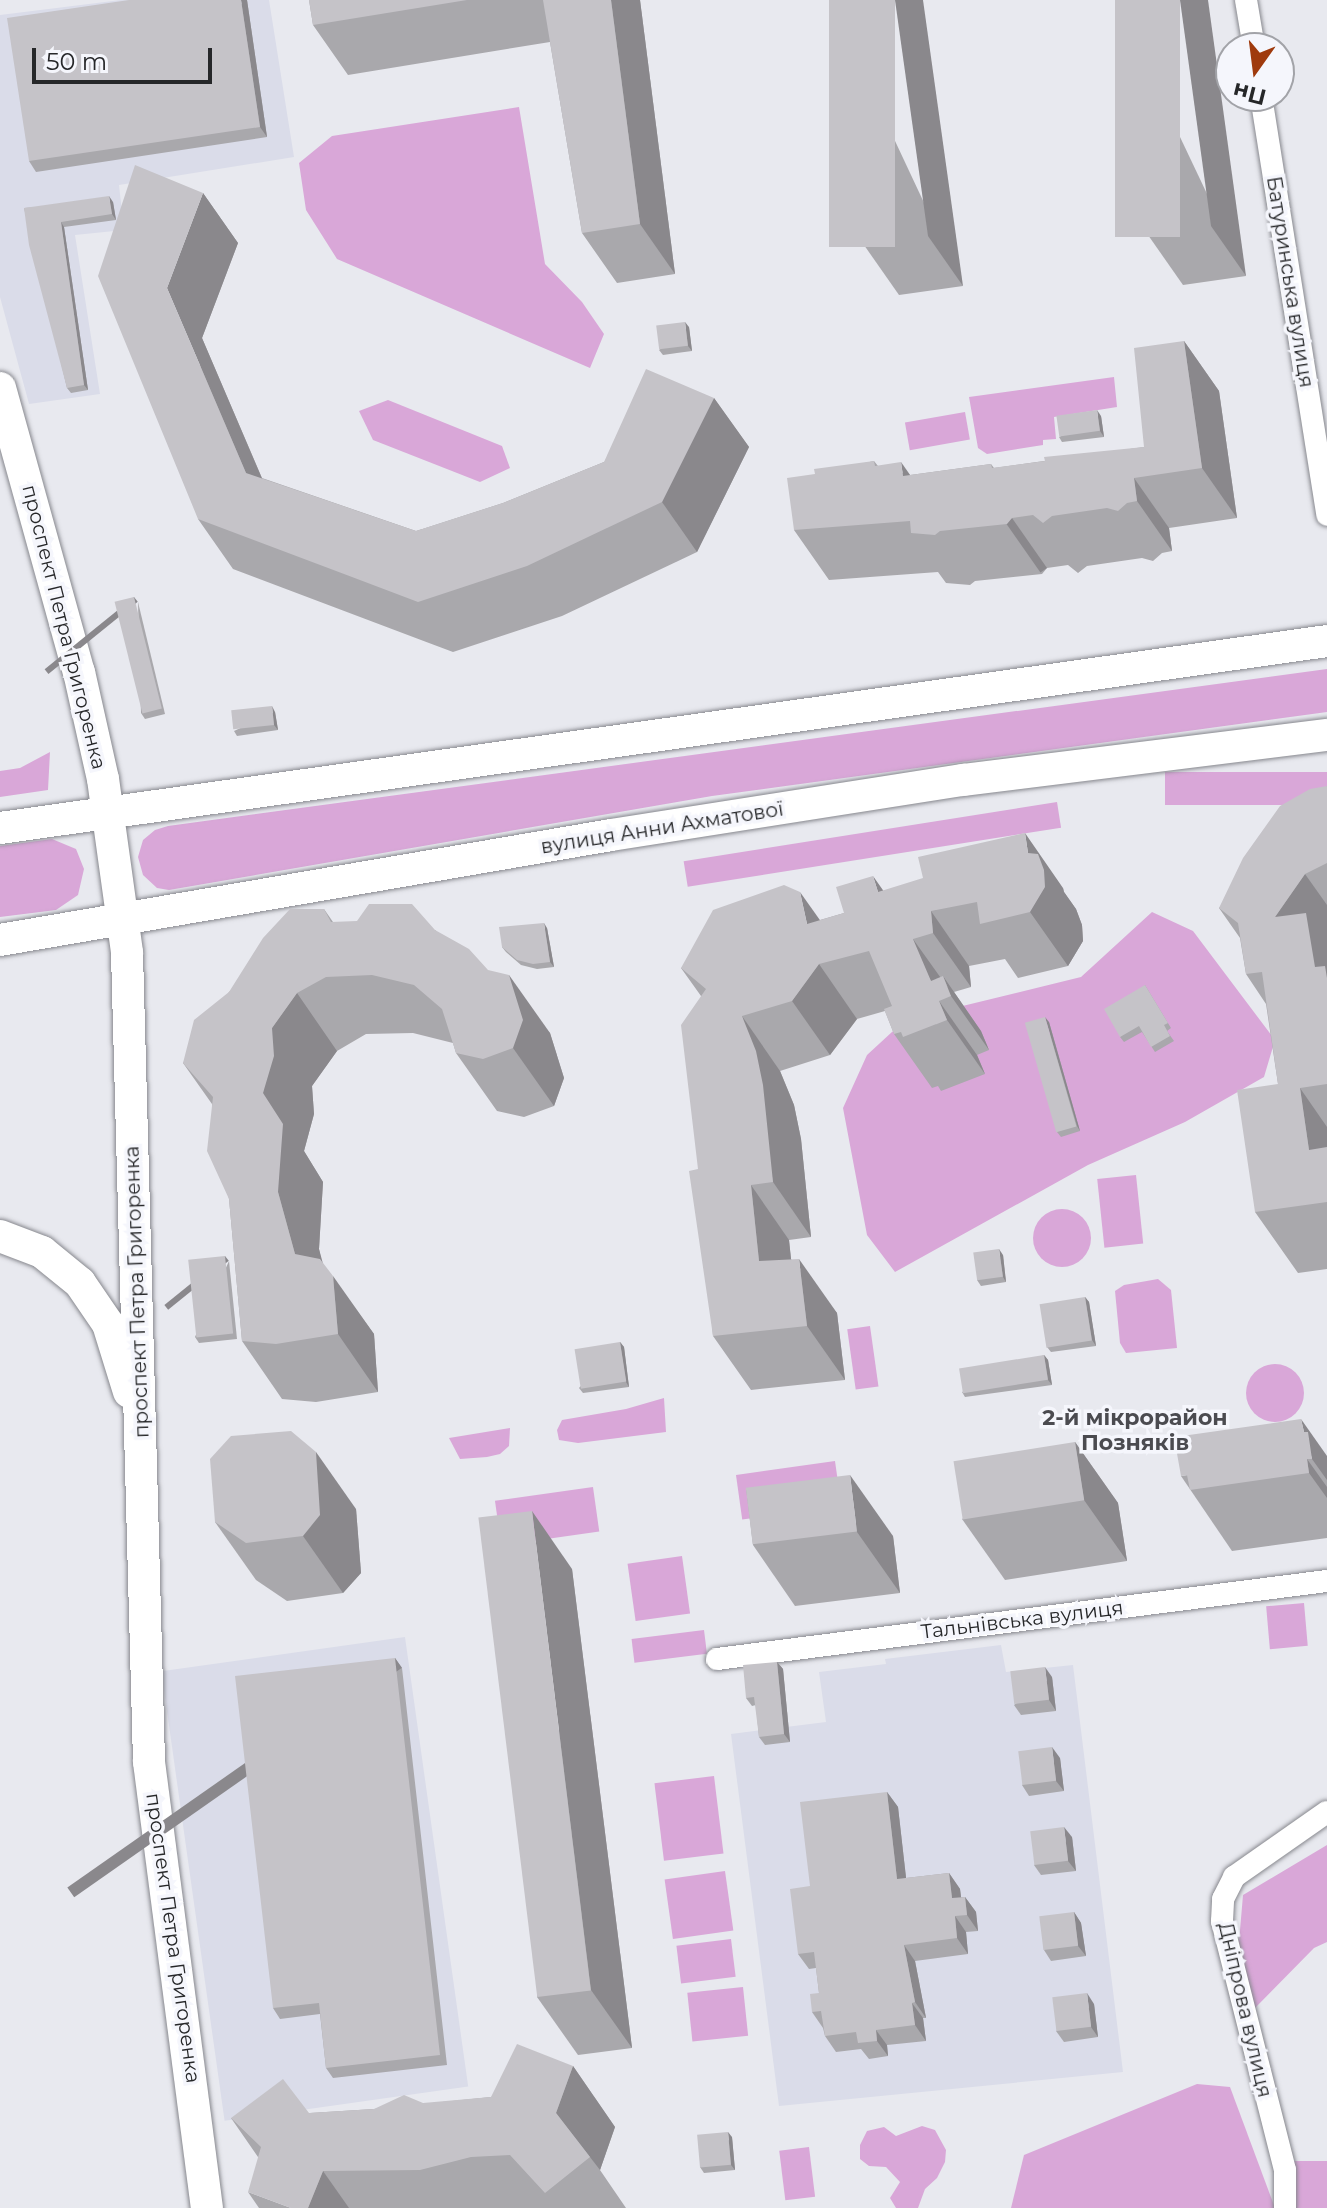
<!DOCTYPE html>
<meta charset="utf-8">
<style>
body{margin:0}
#map{position:relative;width:1327px;height:2208px;overflow:hidden;background:#e8e9ef;font-family:Montserrat,sans-serif}
div>[style]{position:absolute}
.built>*{inset:0;background:#dadce9;transform-origin:0 0}
.green>*{inset:0;background:#d9a7d8;transform-origin:0 0}
.round{border-radius:50%}
.roads{filter:drop-shadow(0 0 2px #87888e) drop-shadow(0 0 2px #87888e)}
.minor>*{height:22px;margin:-11px;padding:0 11px;transform-origin:11px;border-radius:11px;background:#fff}
.secondary>*{height:32px;margin:-16px;padding:0 16px;transform-origin:16px;border-radius:16px;background:#fff}
.wall>*{inset:0;background:#a9a8ac}
.shaded-wall>*{inset:0;background:#8a888c;transform-origin:0 0}
.building>*{inset:0;background:#c5c3c8;transform-origin:0 0}
span{translate:-50% -50%;white-space:nowrap;text-align:center;line-height:1.15;-webkit-text-stroke:7px #f5f6fc;paint-order:stroke}
.street-label{font-size:20px;color:#262729}
.neighbourhood-label{font-size:22px;color:#4b4b50;font-weight:700}
.north{position:absolute;left:1215px;top:32px;width:80px;height:80px;box-sizing:border-box;background:#f5f6fc;border:2px solid #a2a3a8;border-radius:50%;rotate:194deg;font-size:22px;font-weight:700;line-height:32px;text-align:center;color:#262729}
.north::after{content:'';display:block;margin:auto;width:28px;height:36px;background:#9f3a0d;clip-path:polygon(50% 0,100% 100%,50% 72%,0 100%)}
.scale{position:absolute;left:32px;top:48px;width:180px;height:36px;box-sizing:border-box;border:4px solid #262729;border-top:0;padding-left:10px;font-size:24px;line-height:28px;white-space:nowrap;color:#262729;-webkit-text-stroke:6px #f5f6fc;paint-order:stroke}
</style>
<div id="map">
<div class="built">
<div style="clip-path:polygon(121px 0,269px 0,294px 157px,119px 185px,124px 230px,75px 235px,100px 394px,29px 404px,0 297px,0 15px)"></div>
<div style="left:405px;top:1637px;width:454px;height:246px;rotate:82deg"></div>
<div style="clip-path:polygon(1001px 1645px,1006px 1672px,1073px 1665px,1123px 2072px,779px 2106px,731px 1734px,826px 1722px,819px 1672px,886px 1664px,885px 1659px)"></div>
</div>
<div class="green">
<div style="clip-path:polygon(519px 107px,545px 264px,582px 302px,604px 334px,590px 368px,337px 259px,306px 210px,299px 163px,332px 136px)"></div>
<div style="clip-path:polygon(1114px 377px,1117px 407px,1054px 417px,1056px 439px,1043px 440px,1043px 445px,987px 454px,978px 448px,969px 397px)"></div>
<div style="clip-path:polygon(388px 400px,502px 446px,510px 468px,480px 482px,373px 440px,359px 411px)"></div>
<div style="left:965px;top:412px;width:28px;height:61px;rotate:80deg"></div>
<div style="clip-path:polygon(1327px 669px,1327px 712px,712px 796px,169px 890px,157px 888px,143px 875px,138px 857px,143px 840px,155px 830px,168px 826px)"></div>
<div style="clip-path:polygon(50px 752px,48px 790px,0 797px,0 771px,20px 768px)"></div>
<div style="left:1327px;top:772px;width:33px;height:162px;rotate:90deg"></div>
<div style="left:1057px;top:802px;width:26px;height:378px;rotate:81deg"></div>
<div style="clip-path:polygon(52px 839px,76px 849px,84px 869px,78px 895px,56px 910px,0 917px,0 846px)"></div>
<div style="clip-path:polygon(1152px 912px,1193px 931px,1275px 1040px,1264px 1077px,1185px 1122px,1088px 1165px,895px 1272px,867px 1235px,843px 1108px,867px 1055px,905px 1020px,1081px 977px)"></div>
<div style="left:1136px;top:1175px;width:69px;height:39px;rotate:84deg"></div>
<div class="round" style="left:1033px;top:1209px;width:58px;height:58px"></div>
<div style="clip-path:polygon(1158px 1279px,1171px 1290px,1177px 1348px,1126px 1353px,1120px 1343px,1115px 1291px,1124px 1285px)"></div>
<div style="left:870px;top:1326px;width:61px;height:23px;rotate:82deg"></div>
<div class="round" style="left:1246px;top:1364px;width:58px;height:58px"></div>
<div style="clip-path:polygon(664px 1398px,666px 1432px,578px 1443px,559px 1440px,557px 1430px,562px 1420px,626px 1409px)"></div>
<div style="clip-path:polygon(510px 1428px,509px 1446px,500px 1454px,487px 1457px,460px 1459px,449px 1438px)"></div>
<div style="left:835px;top:1461px;width:45px;height:100px;rotate:82deg"></div>
<div style="left:593px;top:1487px;width:45px;height:99px;rotate:82deg"></div>
<div style="left:682px;top:1556px;width:58px;height:55px;rotate:82deg"></div>
<div style="left:1304px;top:1603px;width:43px;height:38px;rotate:85deg"></div>
<div style="left:704px;top:1630px;width:24px;height:73px;rotate:83deg"></div>
<div style="left:714px;top:1776px;width:78px;height:60px;rotate:83deg"></div>
<div style="clip-path:polygon(1327px 1845px,1327px 1942px,1314px 1948px,1254px 2009px,1239px 1942px,1243px 1895px)"></div>
<div style="left:725px;top:1871px;width:60px;height:61px;rotate:82deg"></div>
<div style="left:731px;top:1939px;width:38px;height:55px;rotate:83deg"></div>
<div style="left:743px;top:1987px;width:49px;height:56px;rotate:84deg"></div>
<div style="clip-path:polygon(1197px 2084px,1230px 2087px,1275px 2208px,1011px 2208px,1024px 2155px)"></div>
<div style="clip-path:polygon(922px 2126px,935px 2130px,946px 2150px,945px 2162px,937px 2178px,925px 2189px,918px 2208px,896px 2208px,890px 2198px,900px 2182px,886px 2167px,869px 2166px,860px 2159px,860px 2145px,867px 2131px,884px 2127px,896px 2136px)"></div>
<div style="left:809px;top:2147px;width:50px;height:30px;rotate:83deg"></div>
<div style="left:1327px;top:2161px;width:47px;height:34px;rotate:90deg"></div>
</div>
<div class="roads">
<div class="minor">
<div style="left:1246px;top:0;width:49px;rotate:80.5deg"></div>
<div style="left:1261px;top:96px;width:424px;rotate:81deg"></div>
<div style="left:717px;top:1659px;width:615px;rotate:-7.29deg"></div>
<div style="left:1285px;top:2208px;width:38px;rotate:-90deg"></div>
<div style="left:1285px;top:2170px;width:257px;rotate:-104.2deg"></div>
<div style="left:1222px;top:1921px;width:22px;rotate:-87deg"></div>
<div style="left:1223px;top:1899px;width:25px;rotate:-63deg"></div>
<div style="left:1234px;top:1877px;width:113px;rotate:-35deg"></div>
</div>
<div class="secondary">
<div style="left:0;top:388px;width:295px;rotate:74.5deg"></div>
<div style="left:79px;top:672px;width:110px;rotate:77.4deg"></div>
<div style="left:103px;top:779px;width:176px;rotate:82.1deg"></div>
<div style="left:127px;top:953px;width:809px;rotate:88.44deg"></div>
<div style="left:149px;top:1762px;width:450px;rotate:82.6deg"></div>
<div style="left:0;top:828px;width:1340px;rotate:-8.02deg"></div>
<div style="left:0;top:940px;width:620px;rotate:-9.75deg"></div>
<div style="left:611px;top:835px;width:357px;rotate:-8.9deg"></div>
<div style="left:964px;top:780px;width:366px;rotate:-7.1deg"></div>
<div style="left:0;top:1236px;width:45px;rotate:20.9deg"></div>
<div style="left:42px;top:1252px;width:49px;rotate:39.2deg"></div>
<div style="left:80px;top:1283px;width:50px;rotate:55.7deg"></div>
<div style="left:108px;top:1324px;width:71px;rotate:72.8deg"></div>
</div>
</div>
<div class="wall">
<div style="clip-path:polygon(247px 0,267px 137px,36px 172px,29px 161px)"></div>
<div style="clip-path:polygon(309px 0,640px 0,675px 274px,617px 283px,582px 233px,550px 42px,348px 75px,313px 25px)"></div>
<div style="clip-path:polygon(829px 0,963px 286px,899px 295px,864px 245px)"></div>
<div style="clip-path:polygon(1115px 0,1246px 276px,1183px 285px,1148px 235px)"></div>
<div style="clip-path:polygon(203px 193px,238px 243px,202px 338px,262px 478px,416px 531px,503px 503px,604px 462px,714px 398px,749px 447px,697px 552px,562px 616px,453px 652px,233px 569px,198px 519px)"></div>
<div style="clip-path:polygon(113px 202px,116px 220px,64px 227px,88px 390px,71px 393px,67px 388px,24px 208px)"></div>
<div style="clip-path:polygon(689px 327px,692px 351px,663px 355px,659px 350px)"></div>
<div style="clip-path:polygon(1184px 341px,1219px 391px,1237px 518px,1169px 528px,1172px 551px,1162px 553px,1153px 561px,1142px 558px,1087px 566px,1078px 573px,1068px 565px,1047px 568px,1042px 574px,975px 581px,970px 585px,946px 583px,938px 572px,829px 580px,794px 530px,815px 474px,874px 461px,878px 466px,910px 475px,991px 464px,994px 468px,1144px 447px)"></div>
<div style="clip-path:polygon(1101px 416px,1104px 437px,1062px 442px,1059px 437px)"></div>
<div style="clip-path:polygon(138px 602px,165px 714px,145px 719px,141px 713px)"></div>
<div style="clip-path:polygon(275px 712px,278px 730px,237px 736px,234px 731px)"></div>
<div style="clip-path:polygon(1327px 786px,1327px 1269px,1298px 1273px,1255px 1212px,1278px 1084px,1266px 1004px,1246px 974px,1240px 938px,1219px 908px)"></div>
<div style="clip-path:polygon(1063px 888px,1064px 892px,1076px 909px,1082px 925px,1083px 941px,1068px 966px,1018px 978px,1005px 959px,969px 966px,971px 987px,954px 992px,981px 1031px,989px 1050px,977px 1055px,985px 1074px,941px 1091px,938px 1086px,932px 1088px,894px 1034px,885px 1011px,857px 1019px,830px 1055px,780px 1071px,794px 1105px,801px 1139px,811px 1237px,789px 1240px,791px 1259px,837px 1313px,845px 1380px,751px 1390px,713px 1336px,698px 1169px,701px 996px,681px 968px,820px 920px,844px 913px,883px 891px)"></div>
<div style="clip-path:polygon(324px 909px,333px 922px,435px 930px,550px 1033px,564px 1078px,554px 1106px,524px 1117px,497px 1111px,456px 1053px,453px 1043px,413px 1033px,366px 1034px,337px 1051px,312px 1086px,314px 1114px,304px 1151px,323px 1182px,319px 1249px,322px 1263px,374px 1334px,378px 1392px,316px 1402px,282px 1399px,242px 1341px,229px 1199px,212px 1104px,183px 1063px,229px 992px)"></div>
<div style="clip-path:polygon(547px 928px,554px 967px,537px 969px,521px 965px,506px 952px,502px 947px)"></div>
<div style="clip-path:polygon(1145px 985px,1171px 1028px,1167px 1031px,1174px 1041px,1155px 1052px,1142px 1032px,1124px 1042px,1120px 1037px)"></div>
<div style="clip-path:polygon(1049px 1022px,1080px 1131px,1061px 1137px,1057px 1132px)"></div>
<div style="clip-path:polygon(1003px 1255px,1006px 1282px,981px 1286px,977px 1280px)"></div>
<div style="clip-path:polygon(229px 1261px,237px 1339px,199px 1343px,195px 1337px)"></div>
<div style="clip-path:polygon(1085px 1297px,1089px 1302px,1096px 1346px,1051px 1352px,1047px 1347px)"></div>
<div style="clip-path:polygon(620px 1342px,624px 1347px,629px 1387px,583px 1393px,579px 1388px)"></div>
<div style="clip-path:polygon(1044px 1355px,1048px 1360px,1052px 1385px,965px 1397px,962px 1392px)"></div>
<div style="clip-path:polygon(1075px 1442px,1118px 1503px,1127px 1561px,1005px 1580px,962px 1519px)"></div>
<div style="clip-path:polygon(1327px 1456px,1327px 1538px,1232px 1551px,1181px 1476px)"></div>
<div style="clip-path:polygon(746px 1488px,893px 1536px,900px 1593px,795px 1606px,753px 1545px)"></div>
<div style="clip-path:polygon(356px 1509px,361px 1573px,343px 1593px,287px 1601px,256px 1580px,215px 1522px)"></div>
<div style="clip-path:polygon(572px 1569px,632px 2048px,578px 2055px,537px 1997px)"></div>
<div style="clip-path:polygon(395px 1658px,402px 1668px,447px 2065px,333px 2078px,326px 2068px,320px 2014px,280px 2019px,273px 2008px)"></div>
<div style="clip-path:polygon(777px 1662px,783px 1669px,790px 1742px,765px 1745px,759px 1737px,756px 1705px,752px 1706px,746px 1698px)"></div>
<div style="clip-path:polygon(1052px 1677px,1056px 1711px,1021px 1715px,1014px 1705px)"></div>
<div style="clip-path:polygon(1060px 1758px,1064px 1791px,1029px 1796px,1022px 1785px)"></div>
<div style="clip-path:polygon(887px 1792px,898px 1807px,906px 1878px,949px 1873px,960px 1889px,961px 1897px,965px 1897px,976px 1912px,978px 1931px,966px 1932px,968px 1954px,915px 1961px,926px 2018px,923px 2018px,926px 2041px,887px 2045px,888px 2056px,869px 2059px,861px 2049px,836px 2052px,825px 2036px,823px 2028px,812px 2012px,819px 1993px,816px 1968px,809px 1969px,798px 1954px,810px 1886px)"></div>
<div style="clip-path:polygon(1072px 1837px,1076px 1871px,1041px 1875px,1034px 1865px)"></div>
<div style="clip-path:polygon(1074px 1912px,1081px 1923px,1086px 1956px,1051px 1961px,1044px 1950px)"></div>
<div style="clip-path:polygon(1094px 2004px,1098px 2037px,1064px 2042px,1056px 2031px)"></div>
<div style="clip-path:polygon(573px 2066px,615px 2127px,600px 2170px,626px 2208px,291px 2208px,258px 2157px,231px 2118px,374px 2109px,491px 2097px)"></div>
<div style="clip-path:polygon(732px 2137px,735px 2170px,704px 2173px,700px 2167px)"></div>
<div style="clip-path:polygon(248px 2192px,291px 2208px,259px 2208px)"></div>
</div>
<div class="shaded-wall">
<div style="clip-path:polygon(241px 0,247px 0,267px 137px,260px 127px)"></div>
<div style="clip-path:polygon(611px 0,640px 0,675px 274px,640px 224px)"></div>
<div style="clip-path:polygon(895px 0,923px 0,963px 286px,928px 236px)"></div>
<div style="clip-path:polygon(1180px 0,1208px 0,1246px 276px,1211px 226px)"></div>
<div style="clip-path:polygon(203px 193px,238px 243px,202px 338px,281px 523px,246px 473px,167px 288px)"></div>
<div style="clip-path:polygon(109px 196px,113px 202px,116px 220px,112px 214px)"></div>
<div style="clip-path:polygon(61px 222px,64px 227px,88px 390px,84px 385px)"></div>
<div style="clip-path:polygon(685px 322px,689px 327px,692px 351px,688px 346px)"></div>
<div style="clip-path:polygon(1184px 341px,1219px 391px,1237px 518px,1202px 468px)"></div>
<div style="clip-path:polygon(714px 398px,749px 447px,697px 552px,662px 502px)"></div>
<div style="clip-path:polygon(1097px 410px,1101px 416px,1104px 437px,1100px 431px)"></div>
<div style="clip-path:polygon(901px 462px,936px 512px,903px 476px)"></div>
<div style="clip-path:polygon(1134px 478px,1169px 528px,1172px 551px,1137px 501px)"></div>
<div style="left:1012px;top:518px;width:61px;height:8px;rotate:55deg"></div>
<div style="left:134px;top:597px;width:6px;height:115px;rotate:51deg"></div>
<div style="clip-path:polygon(272px 706px,275px 712px,278px 730px,274px 725px)"></div>
<div style="clip-path:polygon(1025px 833px,1063px 888px,1064px 892px,1076px 909px,1082px 925px,1083px 941px,1068px 966px,1030px 912px,1028px 853px)"></div>
<div style="clip-path:polygon(1305px 874px,1327px 905px,1327px 985px,1275px 917px)"></div>
<div style="clip-path:polygon(873px 876px,911px 930px,913px 939px,948px 988px,943px 976px,981px 1031px,989px 1050px,951px 996px,931px 981px,878px 892px)"></div>
<div style="clip-path:polygon(800px 892px,839px 947px,807px 924px)"></div>
<div style="clip-path:polygon(931px 911px,969px 966px,971px 987px,933px 933px)"></div>
<div style="clip-path:polygon(544px 923px,547px 928px,554px 967px,550px 962px)"></div>
<div style="clip-path:polygon(819px 964px,857px 1019px,830px 1055px,792px 1001px)"></div>
<div style="clip-path:polygon(509px 975px,550px 1033px,564px 1078px,554px 1106px,513px 1048px)"></div>
<div style="clip-path:polygon(297px 993px,337px 1051px,312px 1086px,314px 1114px,304px 1151px,323px 1182px,319px 1249px,336px 1312px,295px 1254px,278px 1192px,263px 1093px,272px 1028px)"></div>
<div style="clip-path:polygon(939px 1001px,977px 1055px,985px 1074px,947px 1020px)"></div>
<div style="clip-path:polygon(742px 1016px,780px 1071px,794px 1105px,801px 1139px,811px 1237px,773px 1182px)"></div>
<div style="clip-path:polygon(1045px 1017px,1049px 1022px,1080px 1131px,1077px 1126px)"></div>
<div style="clip-path:polygon(1300px 1088px,1327px 1127px,1327px 1175px,1309px 1150px)"></div>
<div style="clip-path:polygon(751px 1185px,789px 1240px,797px 1316px,759px 1261px)"></div>
<div style="clip-path:polygon(999px 1249px,1003px 1255px,1006px 1282px,1003px 1277px)"></div>
<div style="left:225px;top:1256px;width:6px;height:78px;rotate:51deg"></div>
<div style="clip-path:polygon(799px 1259px,837px 1313px,845px 1380px,807px 1326px)"></div>
<div style="clip-path:polygon(333px 1276px,374px 1334px,378px 1392px,338px 1334px)"></div>
<div style="clip-path:polygon(1085px 1297px,1089px 1302px,1096px 1346px,1092px 1340px)"></div>
<div style="clip-path:polygon(620px 1342px,624px 1347px,629px 1387px,626px 1382px)"></div>
<div style="clip-path:polygon(1044px 1355px,1048px 1360px,1052px 1385px,1048px 1380px)"></div>
<div style="clip-path:polygon(1301px 1419px,1327px 1456px,1327px 1480px,1312px 1459px,1304px 1432px)"></div>
<div style="clip-path:polygon(1075px 1442px,1118px 1503px,1127px 1561px,1084px 1500px)"></div>
<div style="clip-path:polygon(316px 1452px,356px 1509px,361px 1573px,343px 1593px,303px 1536px)"></div>
<div style="clip-path:polygon(1307px 1459px,1327px 1487px,1327px 1498px,1309px 1473px)"></div>
<div style="clip-path:polygon(850px 1475px,893px 1536px,900px 1593px,857px 1532px)"></div>
<div style="clip-path:polygon(532px 1511px,572px 1569px,632px 2048px,591px 1990px)"></div>
<div style="left:395px;top:1658px;width:12px;height:400px;rotate:55deg"></div>
<div style="clip-path:polygon(777px 1662px,783px 1669px,790px 1742px,784px 1734px)"></div>
<div style="clip-path:polygon(1045px 1667px,1052px 1677px,1056px 1711px,1049px 1700px)"></div>
<div style="clip-path:polygon(1052px 1747px,1060px 1758px,1064px 1791px,1056px 1781px)"></div>
<div style="clip-path:polygon(887px 1792px,898px 1807px,908px 1895px,897px 1879px)"></div>
<div style="clip-path:polygon(1064px 1827px,1072px 1837px,1076px 1871px,1068px 1861px)"></div>
<div style="clip-path:polygon(949px 1873px,960px 1889px,963px 1914px,952px 1898px)"></div>
<div style="clip-path:polygon(965px 1897px,976px 1912px,978px 1931px,967px 1915px)"></div>
<div style="clip-path:polygon(1074px 1912px,1081px 1923px,1086px 1956px,1078px 1946px)"></div>
<div style="clip-path:polygon(955px 1916px,966px 1932px,968px 1954px,957px 1938px)"></div>
<div style="clip-path:polygon(904px 1945px,915px 1961px,926px 2018px,915px 2002px)"></div>
<div style="clip-path:polygon(1087px 1993px,1094px 2004px,1098px 2037px,1091px 2027px)"></div>
<div style="clip-path:polygon(912px 2003px,923px 2018px,926px 2041px,915px 2025px)"></div>
<div style="clip-path:polygon(876px 2030px,887px 2045px,888px 2056px,877px 2041px)"></div>
<div style="clip-path:polygon(573px 2066px,615px 2127px,600px 2170px,556px 2113px)"></div>
<div style="clip-path:polygon(728px 2132px,732px 2137px,735px 2170px,731px 2165px)"></div>
<div style="clip-path:polygon(323px 2171px,349px 2208px,308px 2208px)"></div>
</div>
<div class="building">
<div style="clip-path:polygon(129px 0,241px 0,260px 127px,29px 161px,7px 18px)"></div>
<div style="clip-path:polygon(309px 0,467px 0,313px 25px)"></div>
<div style="clip-path:polygon(543px 0,611px 0,640px 224px,582px 233px)"></div>
<div style="left:829px;top:0;width:66px;height:247px"></div>
<div style="left:1115px;top:0;width:65px;height:237px"></div>
<div style="clip-path:polygon(135px 165px,203px 193px,167px 288px,246px 473px,416px 531px,503px 503px,604px 462px,646px 369px,714px 398px,662px 502px,527px 566px,418px 602px,198px 519px,98px 276px)"></div>
<div style="clip-path:polygon(109px 196px,112px 214px,61px 222px,84px 385px,67px 388px,29px 245px,24px 208px)"></div>
<div style="left:685px;top:322px;width:24px;height:29px;rotate:83deg"></div>
<div style="clip-path:polygon(1184px 341px,1202px 468px,1134px 478px,1137px 501px,1127px 503px,1118px 511px,1107px 508px,1052px 516px,1043px 523px,1033px 515px,1012px 518px,1007px 524px,940px 531px,935px 535px,911px 533px,910px 521px,794px 530px,787px 478px,815px 474px,814px 469px,874px 461px,875px 466px,901px 462px,903px 476px,991px 464px,992px 468px,1045px 461px,1044px 457px,1144px 447px,1134px 348px)"></div>
<div style="left:1097px;top:410px;width:21px;height:41px;rotate:82deg"></div>
<div style="left:134px;top:597px;width:115px;height:20px;rotate:76deg"></div>
<div style="left:272px;top:706px;width:19px;height:41px;rotate:84deg"></div>
<div style="clip-path:polygon(1327px 786px,1327px 863px,1305px 874px,1275px 917px,1306px 913px,1315px 967px,1325px 966px,1327px 978px,1327px 1084px,1300px 1088px,1309px 1150px,1327px 1147px,1327px 1202px,1255px 1212px,1237px 1090px,1278px 1084px,1262px 972px,1246px 974px,1238px 923px,1219px 908px,1243px 858px,1280px 806px,1310px 789px)"></div>
<div style="clip-path:polygon(1025px 833px,1028px 853px,1038px 854px,1044px 870px,1045px 887px,1030px 912px,980px 924px,977px 902px,931px 911px,933px 933px,913px 939px,931px 981px,943px 976px,951px 996px,939px 1001px,947px 1020px,903px 1037px,901px 1032px,894px 1034px,884px 1009px,892px 1006px,869px 951px,819px 964px,792px 1001px,742px 1016px,756px 1051px,763px 1085px,773px 1182px,751px 1185px,759px 1261px,799px 1259px,807px 1326px,713px 1336px,689px 1171px,698px 1169px,681px 1025px,706px 989px,681px 968px,713px 910px,784px 885px,800px 892px,807px 924px,844px 913px,836px 887px,873px 876px,878px 892px,923px 878px,918px 857px)"></div>
<div style="clip-path:polygon(369px 904px,412px 904px,435px 930px,469px 949px,488px 970px,509px 975px,523px 1020px,513px 1048px,483px 1059px,456px 1053px,442px 1009px,414px 985px,372px 975px,326px 977px,297px 993px,272px 1028px,274px 1056px,263px 1093px,283px 1124px,278px 1192px,295px 1254px,320px 1259px,333px 1276px,338px 1334px,276px 1344px,242px 1341px,229px 1199px,207px 1151px,213px 1097px,183px 1063px,194px 1020px,229px 992px,263px 938px,290px 909px,324px 909px,331px 922px,357px 921px)"></div>
<div style="clip-path:polygon(544px 923px,550px 962px,533px 964px,517px 960px,502px 947px,499px 927px)"></div>
<div style="clip-path:polygon(1145px 985px,1168px 1023px,1164px 1025px,1170px 1036px,1151px 1047px,1139px 1026px,1120px 1037px,1104px 1009px)"></div>
<div style="left:1045px;top:1017px;width:114px;height:21px;rotate:74deg"></div>
<div style="left:999px;top:1249px;width:28px;height:26px;rotate:82deg"></div>
<div style="left:225px;top:1256px;width:78px;height:37px;rotate:84deg"></div>
<div style="left:1085px;top:1297px;width:44px;height:46px;rotate:81deg"></div>
<div style="left:620px;top:1342px;width:40px;height:46px;rotate:81deg"></div>
<div style="left:1044px;top:1355px;width:25px;height:86px;rotate:81deg"></div>
<div style="clip-path:polygon(1301px 1419px,1304px 1432px,1308px 1432px,1312px 1459px,1307px 1459px,1309px 1473px,1190px 1490px,1187px 1475px,1181px 1476px,1176px 1448px,1184px 1447px,1182px 1436px)"></div>
<div style="clip-path:polygon(291px 1431px,316px 1452px,320px 1515px,303px 1536px,246px 1543px,215px 1522px,210px 1459px,231px 1436px)"></div>
<div style="left:1075px;top:1442px;width:59px;height:123px;rotate:81deg"></div>
<div style="left:850px;top:1475px;width:57px;height:105px;rotate:83deg"></div>
<div style="left:532px;top:1511px;width:483px;height:54px;rotate:83deg"></div>
<div style="clip-path:polygon(395px 1658px,440px 2055px,326px 2068px,319px 2003px,273px 2008px,235px 1676px)"></div>
<div style="clip-path:polygon(777px 1662px,784px 1734px,759px 1737px,754px 1697px,746px 1698px,743px 1665px)"></div>
<div style="left:1045px;top:1667px;width:33px;height:35px;rotate:83deg"></div>
<div style="left:1052px;top:1747px;width:34px;height:34px;rotate:83deg"></div>
<div style="clip-path:polygon(887px 1792px,897px 1879px,949px 1873px,952px 1898px,965px 1897px,967px 1915px,955px 1916px,957px 1938px,904px 1945px,915px 2002px,912px 2003px,915px 2025px,876px 2030px,877px 2041px,858px 2043px,856px 2032px,825px 2036px,821px 2011px,812px 2012px,810px 1994px,819px 1993px,814px 1952px,798px 1954px,790px 1889px,810px 1886px,800px 1802px)"></div>
<div style="left:1064px;top:1827px;width:34px;height:34px;rotate:83deg"></div>
<div style="left:1074px;top:1912px;width:34px;height:35px;rotate:83deg"></div>
<div style="left:1087px;top:1993px;width:34px;height:35px;rotate:83deg"></div>
<div style="clip-path:polygon(517px 2044px,573px 2066px,556px 2113px,590px 2157px,545px 2193px,510px 2155px,471px 2157px,420px 2170px,323px 2171px,308px 2208px,291px 2208px,248px 2192px,261px 2147px,231px 2118px,283px 2079px,309px 2113px,374px 2109px,404px 2095px,423px 2103px,491px 2097px)"></div>
<div style="left:728px;top:2132px;width:33px;height:31px;rotate:85deg"></div>
</div>
<div class="street-label">
<span style="left:1290px;top:282px;rotate:81deg">Батуринська вулиця</span>
<span style="left:64px;top:627px;rotate:76deg">проспект Петра Григоренка</span>
<span style="left:662px;top:828px;rotate:-9deg">вулиця Анни Ахматової</span>
<span style="left:137px;top:1292px;rotate:-92deg">проспект Петра Григоренка</span>
<span style="left:1022px;top:1620px;rotate:-7deg">Тальнівська вулиця</span>
<span style="left:173px;top:1938px;rotate:82deg">проспект Петра Григоренка</span>
<span style="left:1245px;top:2010px;rotate:77deg">Дніпрова вулиця</span>
</div>
<div class="neighbourhood-label">
<span style="left:1135px;top:1430px">2-й мікрорайон<br>Позняків</span>
</div>
<div class="north">Пн</div>
<div class="scale">50 m</div>
</div>
